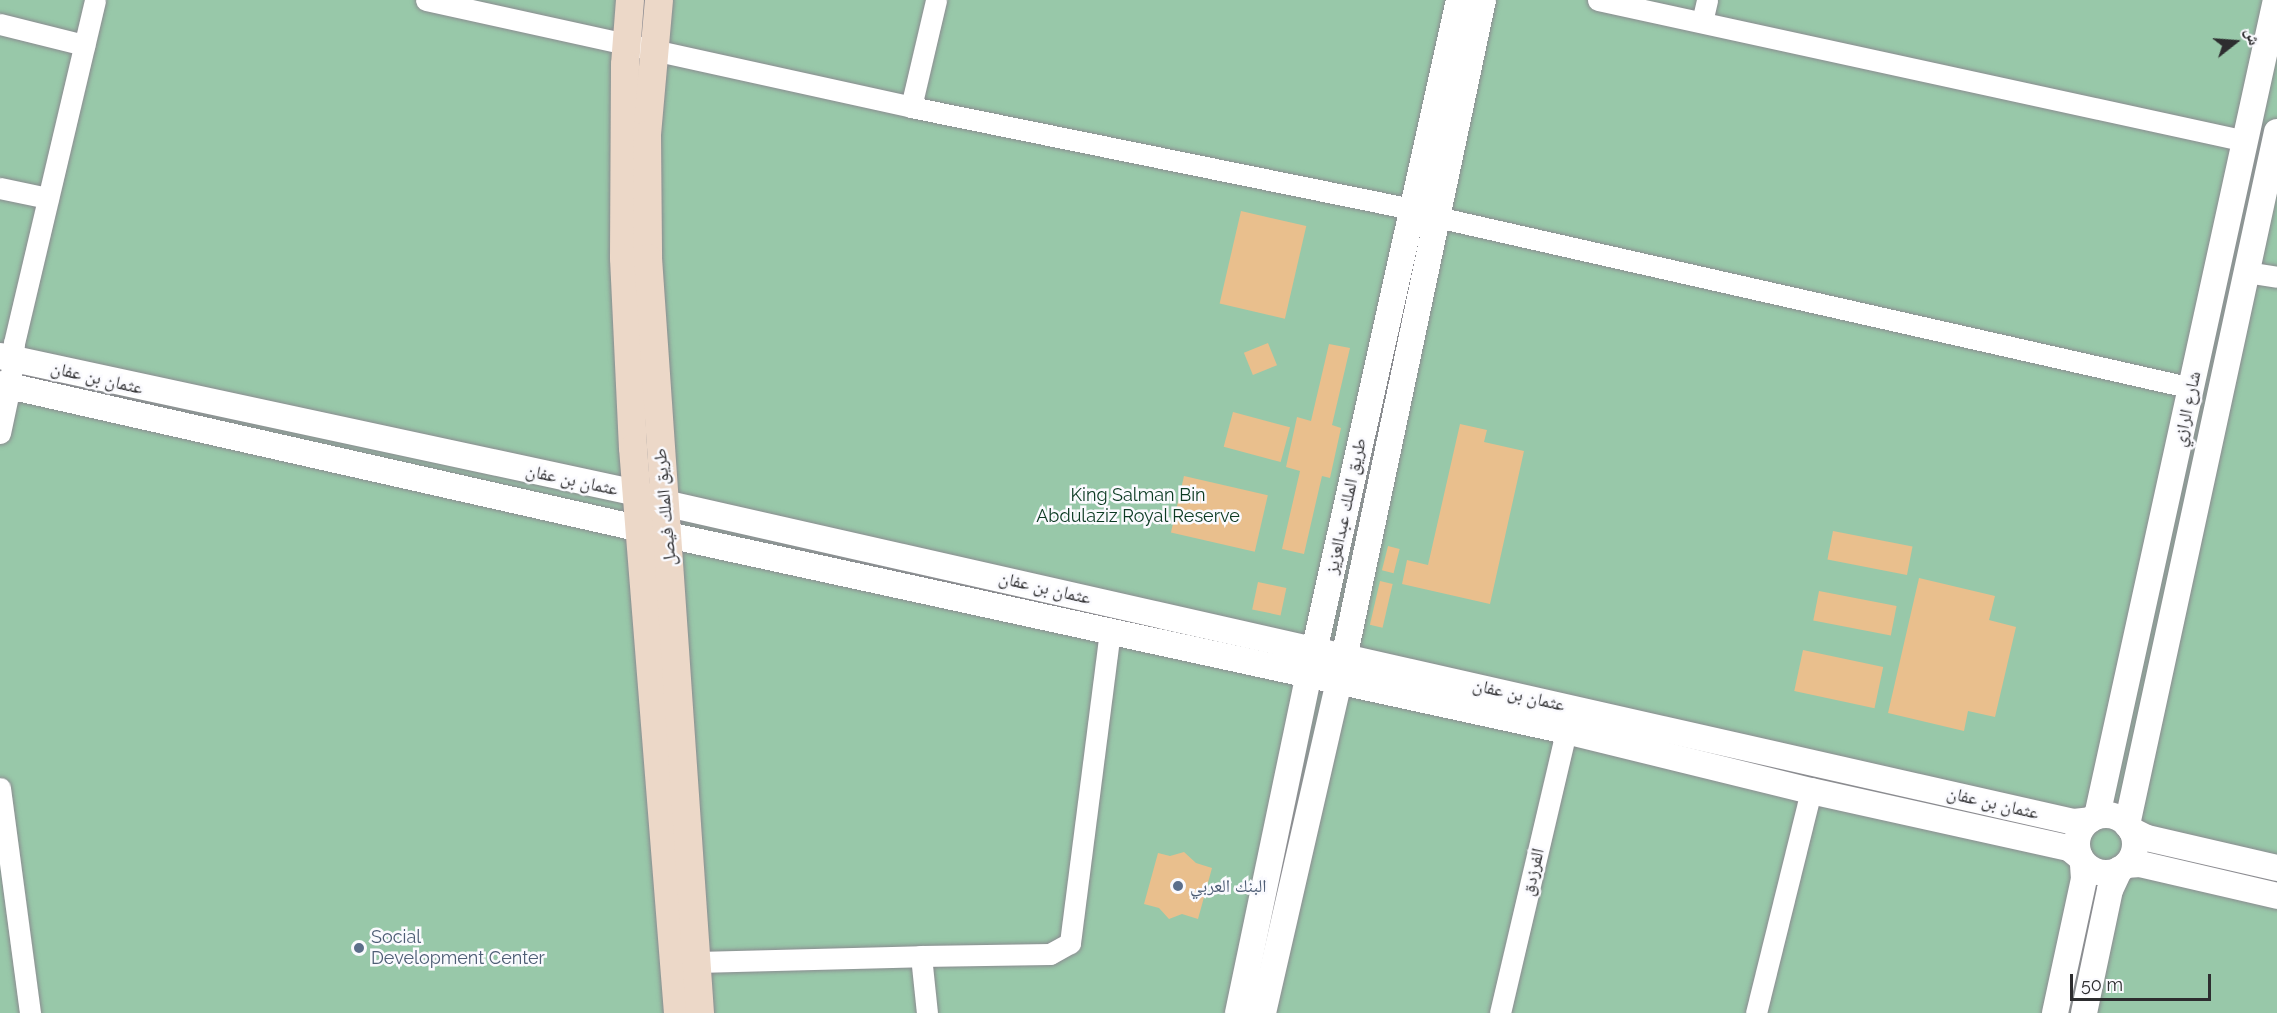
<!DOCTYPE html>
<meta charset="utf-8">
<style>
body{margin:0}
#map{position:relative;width:2277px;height:1013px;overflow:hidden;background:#ececf2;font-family:Raleway,"Noto Naskh Arabic",sans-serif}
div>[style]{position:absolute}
.green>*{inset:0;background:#98c8a9;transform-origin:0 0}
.building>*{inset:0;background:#e9bf8d;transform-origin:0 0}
.roads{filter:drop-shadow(0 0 2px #8b8b90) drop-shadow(0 0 2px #8b8b90)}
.minor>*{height:21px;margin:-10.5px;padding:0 10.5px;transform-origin:10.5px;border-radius:10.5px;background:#fff}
.tertiary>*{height:26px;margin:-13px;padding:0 13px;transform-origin:13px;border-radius:13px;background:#fff}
.tertiary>.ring{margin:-13px;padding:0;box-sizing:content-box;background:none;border:26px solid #fff;border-radius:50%}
.secondary>*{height:28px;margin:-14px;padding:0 14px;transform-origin:14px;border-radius:14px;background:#ecd8c8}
.dots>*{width:16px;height:16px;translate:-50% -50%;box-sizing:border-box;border:3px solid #fafafe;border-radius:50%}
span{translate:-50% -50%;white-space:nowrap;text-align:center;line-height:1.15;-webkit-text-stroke:5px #fafafe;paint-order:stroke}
.street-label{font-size:18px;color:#2d2d2f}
.park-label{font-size:18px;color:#0b3a22}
.service-label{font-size:18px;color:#4e5e75}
.left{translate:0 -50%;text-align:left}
.north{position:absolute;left:2205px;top:12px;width:60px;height:60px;-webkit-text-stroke:4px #fafafe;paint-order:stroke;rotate:73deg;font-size:16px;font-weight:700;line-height:24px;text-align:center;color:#2d2d2f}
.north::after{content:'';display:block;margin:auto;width:21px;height:27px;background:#2d2d2f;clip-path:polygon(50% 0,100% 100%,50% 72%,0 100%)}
.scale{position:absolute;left:2070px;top:974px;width:141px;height:27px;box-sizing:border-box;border:3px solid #2d2d2f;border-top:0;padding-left:8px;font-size:18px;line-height:21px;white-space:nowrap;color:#2d2d2f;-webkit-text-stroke:4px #fafafe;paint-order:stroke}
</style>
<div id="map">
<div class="green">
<div style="left:0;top:0;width:2277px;height:1013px"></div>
</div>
<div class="building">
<div style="left:1241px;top:211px;width:67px;height:95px;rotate:13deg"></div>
<div style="left:1268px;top:343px;width:24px;height:26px;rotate:68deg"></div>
<div style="clip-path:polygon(1329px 344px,1350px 348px,1332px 425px,1341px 428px,1330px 478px,1322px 476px,1304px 554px,1282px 549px,1300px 471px,1286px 467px,1297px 417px,1311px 421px)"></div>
<div style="left:1233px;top:412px;width:59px;height:36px;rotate:15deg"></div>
<div style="clip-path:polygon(1460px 424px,1487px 430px,1484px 442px,1524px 451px,1490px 604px,1402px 584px,1407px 560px,1428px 565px)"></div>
<div style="left:1184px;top:476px;width:86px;height:58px;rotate:13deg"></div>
<div style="left:1833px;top:531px;width:81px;height:29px;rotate:11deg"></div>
<div style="left:1388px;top:546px;width:12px;height:25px;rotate:14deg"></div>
<div style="clip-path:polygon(1919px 578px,1995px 596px,1989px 620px,2016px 627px,1995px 717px,1968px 711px,1964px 731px,1888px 713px)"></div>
<div style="left:1380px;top:581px;width:13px;height:45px;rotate:13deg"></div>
<div style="left:1258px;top:582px;width:29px;height:28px;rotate:12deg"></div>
<div style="left:1819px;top:591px;width:79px;height:30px;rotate:11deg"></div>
<div style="left:1803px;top:650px;width:82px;height:42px;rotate:12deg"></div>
<div style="clip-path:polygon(1184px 852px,1196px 863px,1212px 868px,1198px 919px,1182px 914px,1169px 919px,1159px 908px,1144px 904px,1158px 853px,1170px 856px)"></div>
</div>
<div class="roads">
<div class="minor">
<div style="left:426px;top:0;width:497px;rotate:12.4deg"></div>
<div style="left:911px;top:107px;width:511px;rotate:11.51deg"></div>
<div style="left:1598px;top:0;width:663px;rotate:12.28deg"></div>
<div style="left:1702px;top:22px;width:23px;rotate:-77deg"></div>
<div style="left:0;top:24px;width:87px;rotate:14deg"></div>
<div style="left:911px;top:107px;width:110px;rotate:-76.8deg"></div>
<div style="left:0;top:188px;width:49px;rotate:11.8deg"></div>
<div style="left:1437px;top:217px;width:774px;rotate:12.76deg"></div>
<div style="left:2246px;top:272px;width:31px;rotate:9deg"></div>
<div style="left:0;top:433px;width:48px;rotate:-78deg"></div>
<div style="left:10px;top:386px;width:43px;rotate:-84.7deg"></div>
<div style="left:14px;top:343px;width:352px;rotate:-76.7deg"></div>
<div style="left:0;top:788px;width:227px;rotate:82.4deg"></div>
<div style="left:921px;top:956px;width:129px;rotate:-0.9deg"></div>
<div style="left:1050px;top:954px;width:23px;rotate:-29deg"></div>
<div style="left:1070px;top:943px;width:315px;rotate:-82.7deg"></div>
<div style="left:697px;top:962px;width:224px;rotate:-1.5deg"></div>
<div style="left:921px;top:956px;width:57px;rotate:84deg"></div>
<div style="left:1500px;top:1013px;width:290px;rotate:-76.8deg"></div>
<div style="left:1756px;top:1013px;width:229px;rotate:-76.1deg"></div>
</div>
<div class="tertiary">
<div style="left:0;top:356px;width:652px;rotate:12.14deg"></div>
<div style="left:637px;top:493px;width:29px;rotate:20deg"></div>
<div style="left:664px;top:503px;width:1446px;rotate:12.75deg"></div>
<div style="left:2074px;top:822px;width:16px;rotate:-7deg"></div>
<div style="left:0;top:384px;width:685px;rotate:12.74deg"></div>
<div style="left:668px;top:535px;width:919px;rotate:12.31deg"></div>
<div style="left:1566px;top:731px;width:252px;rotate:13.8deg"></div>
<div style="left:1811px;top:791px;width:264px;rotate:12.5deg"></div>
<div style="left:2069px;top:848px;width:14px;rotate:39deg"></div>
<div class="ring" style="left:2077px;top:815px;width:32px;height:32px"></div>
<div style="left:2097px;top:816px;width:835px;rotate:-77.63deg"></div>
<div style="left:2127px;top:825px;width:709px;rotate:-77.79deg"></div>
<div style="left:2131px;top:830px;width:18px;rotate:27deg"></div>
<div style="left:2147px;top:838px;width:133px;rotate:13deg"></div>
<div style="left:2126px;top:865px;width:14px;rotate:-4deg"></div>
<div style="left:2140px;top:864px;width:141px;rotate:13.1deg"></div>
<div style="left:1238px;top:1013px;width:346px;rotate:-78.2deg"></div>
<div style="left:1309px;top:674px;width:690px;rotate:-77.45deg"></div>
<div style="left:1263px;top:1013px;width:340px;rotate:-77.1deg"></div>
<div style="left:1339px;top:682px;width:697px;rotate:-78.08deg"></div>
<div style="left:2055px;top:1013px;width:137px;rotate:-77.8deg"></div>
<div style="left:2084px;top:879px;width:16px;rotate:-94deg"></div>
<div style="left:2084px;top:1013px;width:126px;rotate:-78.1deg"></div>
<div style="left:2110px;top:890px;width:23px;rotate:-65deg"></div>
</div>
<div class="secondary">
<div style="left:630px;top:0;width:65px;rotate:94.4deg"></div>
<div style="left:625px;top:65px;width:193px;rotate:90.3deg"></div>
<div style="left:624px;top:258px;width:190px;rotate:87.3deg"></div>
<div style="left:633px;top:448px;width:567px;rotate:85.45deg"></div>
<div style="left:659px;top:0;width:136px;rotate:95.1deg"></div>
<div style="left:647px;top:135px;width:123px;rotate:89.5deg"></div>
<div style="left:648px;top:258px;width:757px;rotate:86.06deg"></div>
</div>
</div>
<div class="dots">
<div style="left:1178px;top:886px;background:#5c6f8a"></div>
<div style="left:359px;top:948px;background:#5c6f8a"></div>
</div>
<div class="street-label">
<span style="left:97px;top:378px;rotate:13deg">عثمان بن عفان</span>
<span style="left:2187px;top:409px;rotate:-78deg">شارع الرازي</span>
<span style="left:572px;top:480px;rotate:12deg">عثمان بن عفان</span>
<span style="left:1346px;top:506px;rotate:-78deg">طريق الملك عبدالعزيز</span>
<span style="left:665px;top:507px;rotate:-95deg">طريق الملك فيصل</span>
<span style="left:1045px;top:588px;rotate:13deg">عثمان بن عفان</span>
<span style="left:1519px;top:695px;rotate:13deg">عثمان بن عفان</span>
<span style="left:1993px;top:803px;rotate:13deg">عثمان بن عفان</span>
<span style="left:1533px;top:872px;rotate:-77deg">الفرزدق</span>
</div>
<div class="park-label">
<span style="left:1138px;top:506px">King Salman Bin<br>Abdulaziz Royal Reserve</span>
</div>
<div class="service-label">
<span class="left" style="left:1190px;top:886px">البنك العربي</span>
<span class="left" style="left:371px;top:948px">Social<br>Development Center</span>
</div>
<div class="north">ش</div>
<div class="scale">50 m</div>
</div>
